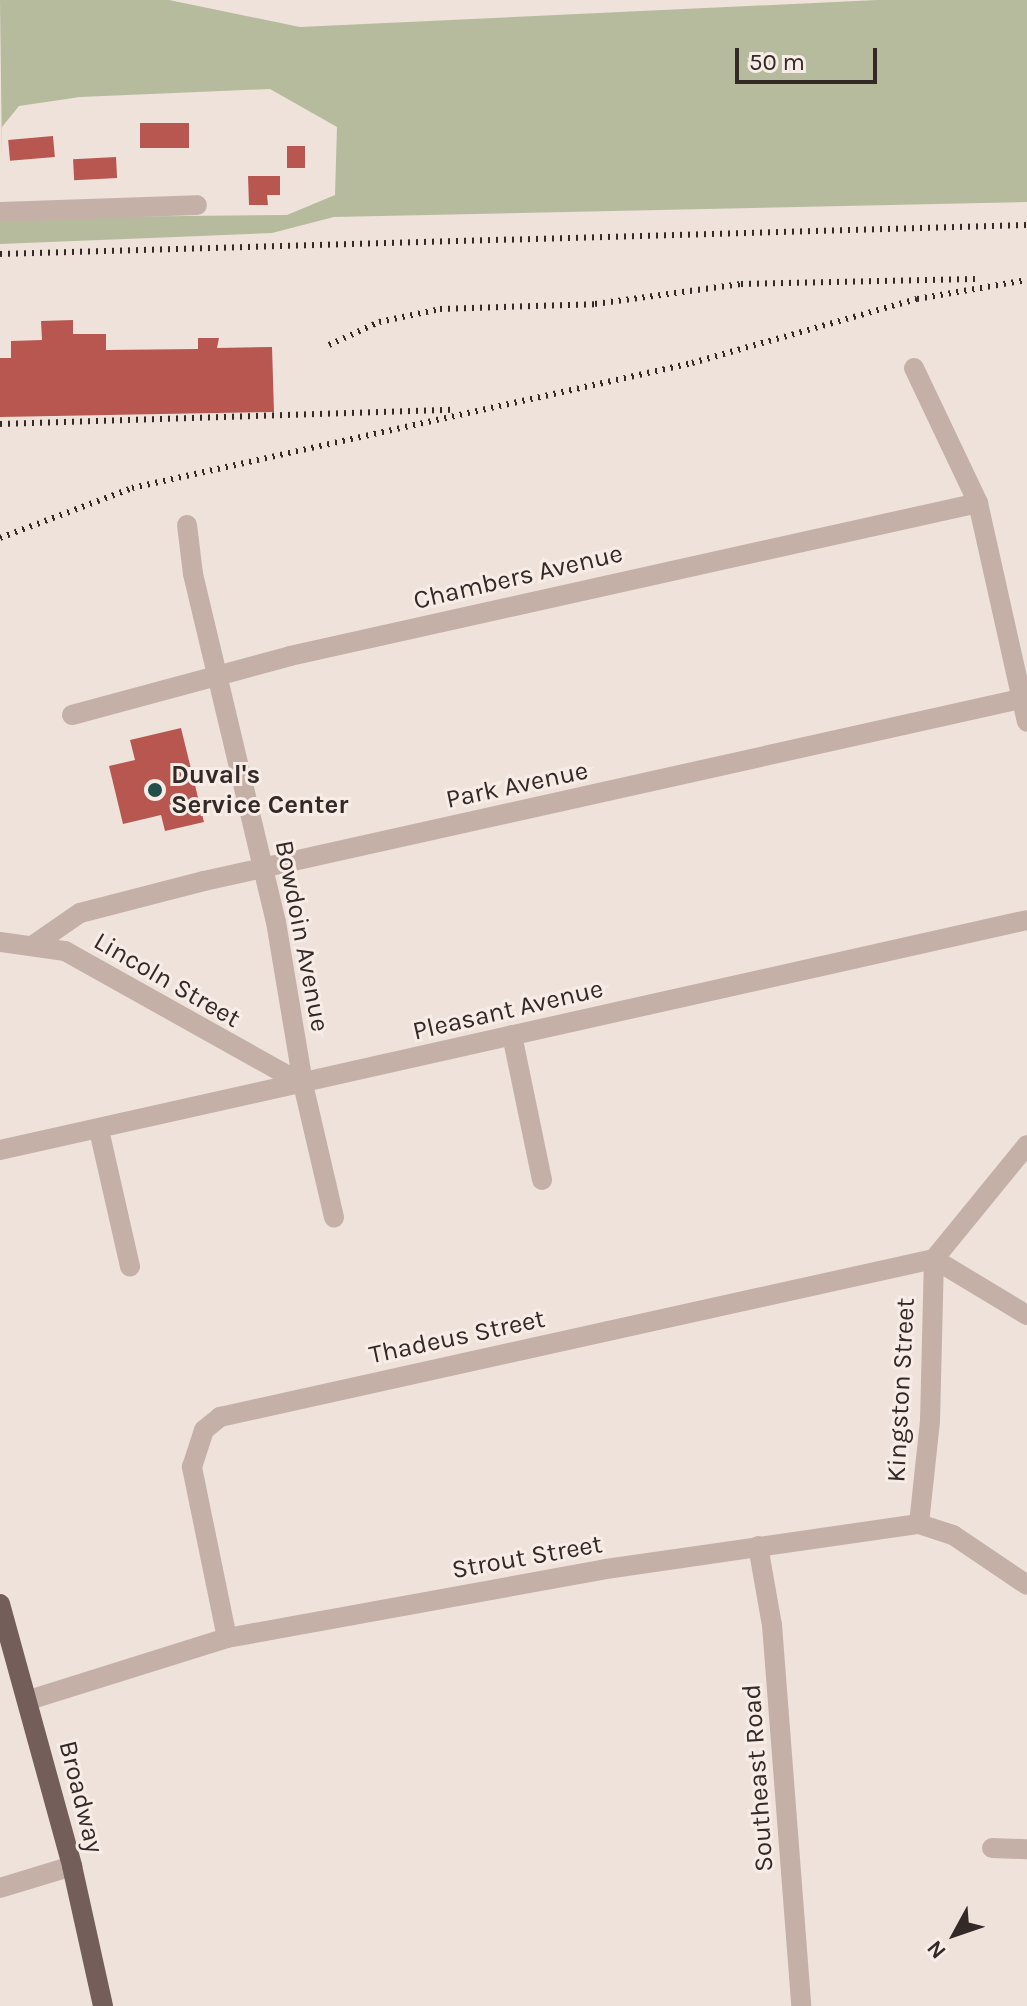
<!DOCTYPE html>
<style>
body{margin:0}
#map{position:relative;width:1027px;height:2006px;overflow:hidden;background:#eee2db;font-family:Karla,sans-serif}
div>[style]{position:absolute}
.green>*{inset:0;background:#b6bb9d}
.building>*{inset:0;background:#b8574f;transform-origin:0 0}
.minor>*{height:20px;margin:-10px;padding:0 10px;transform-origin:10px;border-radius:10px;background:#c5b0a8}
.primary>*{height:20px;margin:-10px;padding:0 10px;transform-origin:10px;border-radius:10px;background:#735e5a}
.rail>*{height:6px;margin-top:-3px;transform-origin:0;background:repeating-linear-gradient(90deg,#332927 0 2px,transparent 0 8px)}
.dots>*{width:22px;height:22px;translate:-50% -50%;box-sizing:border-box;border:4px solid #f7ece6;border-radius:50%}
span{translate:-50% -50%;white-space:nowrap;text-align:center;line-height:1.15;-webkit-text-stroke:6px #f7ece6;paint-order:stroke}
.street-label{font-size:26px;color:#332927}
.poi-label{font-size:26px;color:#332927;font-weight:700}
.left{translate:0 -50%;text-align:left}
.north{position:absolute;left:915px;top:1894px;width:80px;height:80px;-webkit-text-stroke:6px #f7ece6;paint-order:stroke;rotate:230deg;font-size:22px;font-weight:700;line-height:32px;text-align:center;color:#332927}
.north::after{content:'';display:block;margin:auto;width:28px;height:36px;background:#332927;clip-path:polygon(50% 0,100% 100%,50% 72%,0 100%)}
.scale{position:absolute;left:735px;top:48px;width:142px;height:36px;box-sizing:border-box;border:4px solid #332927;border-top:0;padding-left:10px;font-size:24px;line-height:28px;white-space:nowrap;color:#332927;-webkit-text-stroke:6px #f7ece6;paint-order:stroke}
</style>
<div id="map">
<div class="green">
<div style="clip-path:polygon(0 0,169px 0,300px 27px,877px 0,1027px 0,1027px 202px,334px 217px,272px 233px,0 244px,0 218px,287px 215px,335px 195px,337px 127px,270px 89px,80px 97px,19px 106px,2px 127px,2px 156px)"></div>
</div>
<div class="building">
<div style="left:189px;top:123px;width:25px;height:49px;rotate:90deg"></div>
<div style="left:53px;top:136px;width:21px;height:45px;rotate:85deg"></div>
<div style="left:287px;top:146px;width:18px;height:22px"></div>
<div style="left:116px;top:157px;width:21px;height:43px;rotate:87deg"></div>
<div style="clip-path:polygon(248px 176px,280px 176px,280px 195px,267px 195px,268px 205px,249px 205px)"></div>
<div style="clip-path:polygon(73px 320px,73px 334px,106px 334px,106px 350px,198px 349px,198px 338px,219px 338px,217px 348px,272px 347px,274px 412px,0 417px,0 358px,11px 358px,11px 341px,42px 340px,41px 321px)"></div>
<div style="clip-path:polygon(181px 728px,204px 822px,165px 831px,161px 815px,123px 824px,109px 766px,135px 760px,130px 740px)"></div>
</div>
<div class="minor">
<div style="left:0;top:212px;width:197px;rotate:-2deg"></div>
<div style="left:914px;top:368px;width:149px;rotate:64.6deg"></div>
<div style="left:978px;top:503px;width:224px;rotate:77.4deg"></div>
<div style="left:187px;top:525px;width:49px;rotate:83deg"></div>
<div style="left:193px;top:574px;width:358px;rotate:76.6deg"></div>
<div style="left:276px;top:922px;width:164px;rotate:80.5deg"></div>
<div style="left:303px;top:1084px;width:137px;rotate:76.9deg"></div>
<div style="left:72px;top:715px;width:226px;rotate:-15.1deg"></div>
<div style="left:290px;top:656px;width:705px;rotate:-12.54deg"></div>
<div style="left:0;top:942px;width:66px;rotate:7.9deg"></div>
<div style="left:65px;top:951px;width:273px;rotate:29.2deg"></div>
<div style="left:35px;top:944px;width:55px;rotate:-34.6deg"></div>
<div style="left:80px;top:913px;width:128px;rotate:-14.5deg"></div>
<div style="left:204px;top:881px;width:836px;rotate:-12.57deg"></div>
<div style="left:512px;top:1035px;width:148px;rotate:78.3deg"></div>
<div style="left:99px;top:1130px;width:140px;rotate:77.2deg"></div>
<div style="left:0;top:1150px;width:1052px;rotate:-12.62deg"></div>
<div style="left:919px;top:1524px;width:104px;rotate:-83.9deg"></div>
<div style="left:930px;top:1421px;width:162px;rotate:-88.6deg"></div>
<div style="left:934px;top:1259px;width:147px;rotate:-50.8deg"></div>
<div style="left:758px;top:1546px;width:80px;rotate:80deg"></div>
<div style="left:772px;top:1625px;width:382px;rotate:85.6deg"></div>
<div style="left:227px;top:1638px;width:175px;rotate:-101.6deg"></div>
<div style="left:192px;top:1467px;width:39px;rotate:-72deg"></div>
<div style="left:204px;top:1430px;width:21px;rotate:-39deg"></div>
<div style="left:220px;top:1417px;width:731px;rotate:-12.48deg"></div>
<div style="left:934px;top:1259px;width:109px;rotate:31.1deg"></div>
<div style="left:29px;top:1700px;width:207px;rotate:-17.4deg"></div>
<div style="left:227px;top:1638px;width:385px;rotate:-10.3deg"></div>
<div style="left:606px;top:1569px;width:316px;rotate:-8.2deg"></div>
<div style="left:919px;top:1524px;width:36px;rotate:18deg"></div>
<div style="left:953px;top:1535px;width:89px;rotate:34deg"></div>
<div style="left:992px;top:1848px;width:35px;rotate:2deg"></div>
<div style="left:0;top:1888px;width:75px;rotate:-17deg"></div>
</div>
<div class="primary">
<div style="left:0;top:1604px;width:272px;rotate:74.6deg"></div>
<div style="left:72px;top:1866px;width:143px;rotate:77.5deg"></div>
</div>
<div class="rail">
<div style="left:0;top:254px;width:1027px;rotate:-1.62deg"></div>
<div style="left:329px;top:345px;width:55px;rotate:-24.7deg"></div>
<div style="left:379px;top:322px;width:62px;rotate:-12deg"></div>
<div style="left:440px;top:309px;width:155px;rotate:-1.8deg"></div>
<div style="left:595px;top:304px;width:147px;rotate:-7.8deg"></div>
<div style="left:741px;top:284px;width:234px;rotate:-1.2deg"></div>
<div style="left:0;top:424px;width:452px;rotate:-1.8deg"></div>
<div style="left:0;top:538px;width:141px;rotate:-20.7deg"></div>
<div style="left:132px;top:488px;width:574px;rotate:-12.58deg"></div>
<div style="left:692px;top:363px;width:234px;rotate:-15.9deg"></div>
<div style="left:917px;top:299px;width:112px;rotate:-9.8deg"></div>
</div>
<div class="dots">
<div style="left:155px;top:790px;background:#224f4a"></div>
</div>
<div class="street-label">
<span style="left:518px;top:577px;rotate:-13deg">Chambers Avenue</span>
<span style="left:517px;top:785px;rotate:-12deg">Park Avenue</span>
<span style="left:302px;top:936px;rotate:79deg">Bowdoin Avenue</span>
<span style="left:167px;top:980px;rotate:30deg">Lincoln Street</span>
<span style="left:508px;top:1010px;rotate:-13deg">Pleasant Avenue</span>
<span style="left:457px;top:1337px;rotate:-12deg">Thadeus Street</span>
<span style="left:901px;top:1390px;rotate:-87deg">Kingston Street</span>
<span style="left:527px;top:1557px;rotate:-10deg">Strout Street</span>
<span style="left:758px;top:1778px;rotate:-94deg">Southeast Road</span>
<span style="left:81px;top:1797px;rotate:76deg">Broadway</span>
</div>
<div class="poi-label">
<span class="left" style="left:171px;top:790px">Duval's<br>Service Center</span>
</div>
<div class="north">N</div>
<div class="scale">50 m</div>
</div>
